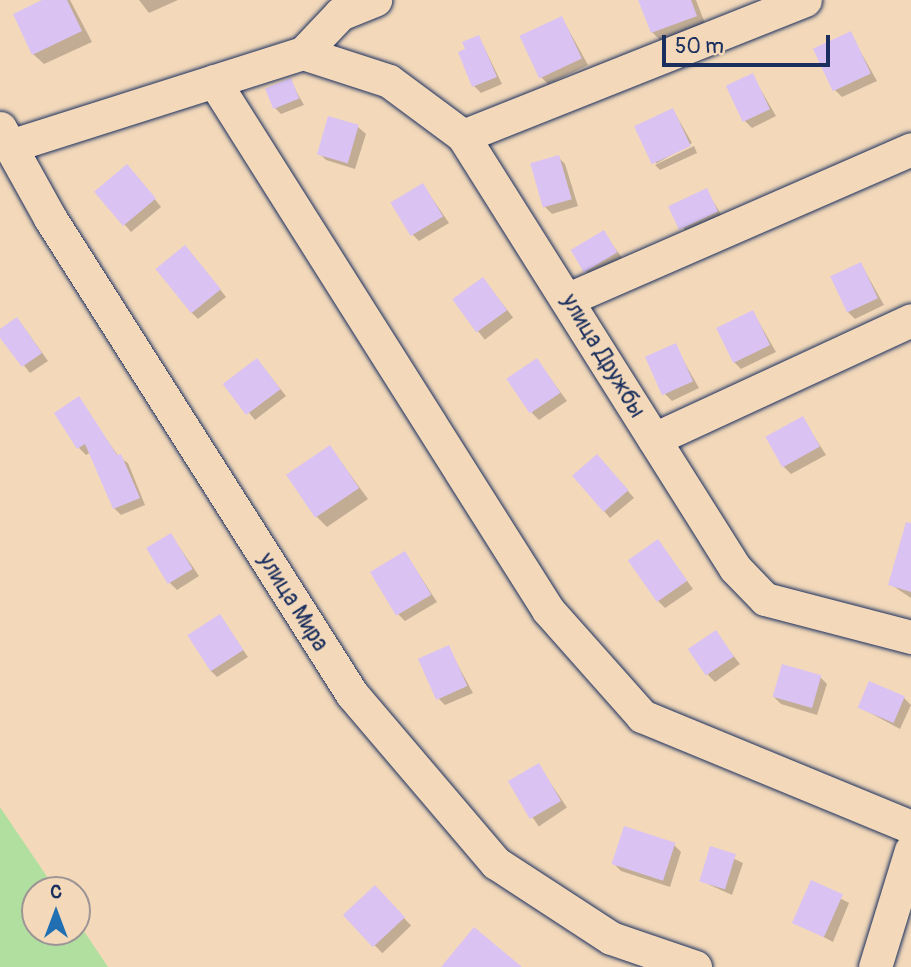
<!DOCTYPE html>
<meta charset="utf-8">
<style>
body{margin:0}
#map{position:relative;width:911px;height:967px;overflow:hidden;background:#f3d9ba;font-family:Pangolin,sans-serif}
div>[style]{position:absolute}
.green>*{inset:0;background:#b0df9f}
.shadow>*{inset:0;background:#0003;transform-origin:0 0}
.building>*{inset:0;background:#dac3f2;transform-origin:0 0}
.roads{filter:drop-shadow(0 0 2px #1b2f5e) drop-shadow(0 0 2px #1b2f5e)}
.minor>*{height:33px;margin:-16.5px;padding:0 16.5px;transform-origin:16.5px;border-radius:16.5px;background:#f3d9ba}
span{translate:-50% -50%;white-space:nowrap;text-align:center;line-height:1.15;-webkit-text-stroke:5px #f3d9ba;paint-order:stroke}
.street-label{font-size:23px;color:#1b2f5e}
.north{position:absolute;left:21px;top:876px;width:70px;height:70px;box-sizing:border-box;background:#f3d9ba;border:2px solid #9d9595;border-radius:50%;rotate:0deg;font-size:19px;font-weight:700;line-height:28px;text-align:center;color:#1b2f5e}
.north::after{content:'';display:block;margin:auto;width:24px;height:32px;background:#1f6fb2;clip-path:polygon(50% 0,100% 100%,50% 72%,0 100%)}
.scale{position:absolute;left:662px;top:35px;width:168px;height:32px;box-sizing:border-box;border:4px solid #1b2f5e;border-top:0;padding-left:9px;font-size:21px;line-height:24px;white-space:nowrap;color:#1b2f5e;-webkit-text-stroke:5px #f3d9ba;paint-order:stroke}
</style>
<div id="map">
<div class="green">
<div style="clip-path:polygon(0 807px,56px 890px,35px 890px,35px 932px,77px 932px,77px 921px,108px 967px,0 967px)"></div>
</div>
<div class="shadow">
<div style="clip-path:polygon(46px 0,70px 0,92px 42px,44px 64px,33px 54px)"></div>
<div style="clip-path:polygon(139px 0,178px 0,149px 13px)"></div>
<div style="clip-path:polygon(640px 0,696px 0,706px 26px,663px 43px,652px 32px)"></div>
<div style="clip-path:polygon(562px 18px,588px 65px,548px 84px,541px 77px)"></div>
<div style="clip-path:polygon(850px 33px,877px 81px,842px 97px,835px 90px)"></div>
<div style="clip-path:polygon(479px 37px,502px 84px,481px 93px,474px 86px,467px 50px)"></div>
<div style="clip-path:polygon(752px 75px,776px 116px,752px 128px,745px 121px)"></div>
<div style="clip-path:polygon(290px 80px,304px 105px,281px 114px,274px 107px)"></div>
<div style="left:673px;top:110px;width:38px;height:41px;rotate:60deg"></div>
<div style="clip-path:polygon(358px 127px,366px 134px,355px 169px,326px 160px,319px 153px)"></div>
<div style="clip-path:polygon(694px 146px,697px 153px,660px 170px,655px 165px)"></div>
<div style="clip-path:polygon(558px 157px,565px 164px,578px 206px,552px 214px,545px 207px)"></div>
<div style="clip-path:polygon(134px 173px,161px 207px,131px 232px,96px 191px)"></div>
<div style="clip-path:polygon(423px 185px,449px 223px,419px 241px,412px 234px)"></div>
<div style="clip-path:polygon(706px 190px,724px 219px,688px 235px,671px 207px)"></div>
<div style="clip-path:polygon(603px 232px,623px 259px,592px 277px,585px 270px)"></div>
<div style="clip-path:polygon(192px 254px,226px 297px,198px 319px,191px 312px)"></div>
<div style="clip-path:polygon(861px 264px,884px 305px,855px 319px,848px 312px)"></div>
<div style="left:483px;top:279px;width:49px;height:36px;rotate:52deg"></div>
<div style="clip-path:polygon(753px 312px,776px 352px,741px 369px,734px 362px)"></div>
<div style="clip-path:polygon(23px 326px,48px 361px,30px 373px,0 335px,0 331px)"></div>
<div style="clip-path:polygon(675px 346px,699px 388px,672px 401px,665px 394px)"></div>
<div style="clip-path:polygon(537px 360px,567px 401px,539px 420px,532px 413px)"></div>
<div style="clip-path:polygon(263px 367px,286px 396px,255px 420px,226px 385px)"></div>
<div style="clip-path:polygon(78px 399px,119px 457px,128px 463px,145px 505px,121px 515px,114px 508px,91px 452px,86px 455px,79px 448px)"></div>
<div style="clip-path:polygon(803px 419px,826px 455px,791px 474px,784px 467px)"></div>
<div style="clip-path:polygon(330px 447px,368px 499px,327px 527px,316px 516px)"></div>
<div style="clip-path:polygon(604px 463px,634px 498px,610px 518px,604px 511px)"></div>
<div style="clip-path:polygon(171px 535px,199px 576px,177px 590px,170px 583px)"></div>
<div style="clip-path:polygon(658px 541px,693px 589px,665px 608px,658px 601px)"></div>
<div style="clip-path:polygon(911px 549px,911px 598px,890px 584px)"></div>
<div style="clip-path:polygon(405px 553px,437px 602px,405px 621px,398px 614px)"></div>
<div style="clip-path:polygon(220px 616px,248px 657px,217px 677px,210px 670px)"></div>
<div style="clip-path:polygon(715px 633px,740px 664px,715px 682px,708px 675px)"></div>
<div style="clip-path:polygon(448px 647px,473px 693px,445px 705px,438px 698px)"></div>
<div style="clip-path:polygon(820px 677px,827px 684px,817px 715px,781px 704px,774px 697px)"></div>
<div style="clip-path:polygon(904px 698px,911px 705px,900px 729px,859px 707px)"></div>
<div style="left:539px;top:766px;width:50px;height:34px;rotate:56deg"></div>
<div style="clip-path:polygon(674px 845px,681px 852px,670px 887px,621px 871px,614px 864px)"></div>
<div style="clip-path:polygon(711px 848px,743px 863px,732px 895px,701px 881px)"></div>
<div style="clip-path:polygon(812px 883px,849px 903px,833px 942px,795px 922px)"></div>
<div style="left:375px;top:888px;width:52px;height:40px;rotate:46deg"></div>
</div>
<div class="building">
<div style="clip-path:polygon(42px 0,67px 0,82px 31px,32px 55px,13px 14px)"></div>
<div style="clip-path:polygon(638px 0,691px 0,697px 16px,651px 33px)"></div>
<div style="left:562px;top:16px;width:47px;height:47px;rotate:65deg"></div>
<div style="left:851px;top:31px;width:47px;height:42px;rotate:65deg"></div>
<div style="clip-path:polygon(479px 35px,497px 77px,472px 87px,458px 52px,465px 49px,462px 42px)"></div>
<div style="left:753px;top:73px;width:40px;height:30px;rotate:65deg"></div>
<div style="left:291px;top:78px;width:22px;height:28px;rotate:68deg"></div>
<div style="left:673px;top:108px;width:42px;height:43px;rotate:65deg"></div>
<div style="left:328px;top:116px;width:32px;height:40px;rotate:16deg"></div>
<div style="left:559px;top:155px;width:46px;height:30px;rotate:74deg"></div>
<div style="left:127px;top:164px;width:45px;height:43px;rotate:50deg"></div>
<div style="left:423px;top:183px;width:39px;height:38px;rotate:59deg"></div>
<div style="left:707px;top:188px;width:26px;height:43px;rotate:65deg"></div>
<div style="left:604px;top:230px;width:26px;height:39px;rotate:59deg"></div>
<div style="left:185px;top:245px;width:57px;height:38px;rotate:51deg"></div>
<div style="left:861px;top:262px;width:40px;height:34px;rotate:65deg"></div>
<div style="left:483px;top:277px;width:41px;height:38px;rotate:54deg"></div>
<div style="left:753px;top:310px;width:39px;height:41px;rotate:64deg"></div>
<div style="clip-path:polygon(17px 317px,42px 353px,22px 367px,0 338px,0 329px)"></div>
<div style="left:676px;top:343px;width:42px;height:34px;rotate:66deg"></div>
<div style="left:257px;top:358px;width:39px;height:43px;rotate:53deg"></div>
<div style="left:537px;top:358px;width:42px;height:37px;rotate:56deg"></div>
<div style="clip-path:polygon(79px 396px,117px 455px,121px 454px,140px 498px,113px 509px,85px 444px,77px 449px,54px 413px)"></div>
<div style="left:803px;top:416px;width:35px;height:43px;rotate:61deg"></div>
<div style="left:330px;top:445px;width:52px;height:53px;rotate:56deg"></div>
<div style="left:597px;top:454px;width:48px;height:33px;rotate:49deg"></div>
<div style="clip-path:polygon(906px 522px,911px 523px,911px 592px,888px 585px)"></div>
<div style="left:171px;top:533px;width:42px;height:29px;rotate:59deg"></div>
<div style="left:658px;top:539px;width:51px;height:37px;rotate:55deg"></div>
<div style="left:405px;top:551px;width:51px;height:41px;rotate:59deg"></div>
<div style="left:220px;top:614px;width:43px;height:39px;rotate:57deg"></div>
<div style="left:716px;top:630px;width:32px;height:34px;rotate:56deg"></div>
<div style="left:449px;top:645px;width:45px;height:34px;rotate:66deg"></div>
<div style="left:782px;top:664px;width:41px;height:34px;rotate:16deg"></div>
<div style="left:869px;top:681px;width:39px;height:29px;rotate:23deg"></div>
<div style="left:539px;top:763px;width:44px;height:36px;rotate:60deg"></div>
<div style="left:624px;top:826px;width:54px;height:40px;rotate:18deg"></div>
<div style="left:710px;top:846px;width:27px;height:37px;rotate:17deg"></div>
<div style="left:811px;top:880px;width:35px;height:47px;rotate:24deg"></div>
<div style="left:375px;top:885px;width:44px;height:44px;rotate:47deg"></div>
<div style="clip-path:polygon(474px 927px,522px 967px,441px 967px)"></div>
</div>
<div class="roads">
<div class="minor">
<div style="left:303px;top:53px;width:90px;rotate:18deg"></div>
<div style="left:389px;top:81px;width:92px;rotate:36.6deg"></div>
<div style="left:463px;top:136px;width:510px;rotate:57.8deg"></div>
<div style="left:735px;top:568px;width:43px;rotate:45.9deg"></div>
<div style="left:765px;top:599px;width:151px;rotate:14.6deg"></div>
<div style="left:214px;top:81px;width:626px;rotate:57.73deg"></div>
<div style="left:548px;top:610px;width:142px;rotate:48.4deg"></div>
<div style="left:642px;top:716px;width:291px;rotate:22.4deg"></div>
<div style="left:0;top:128px;width:103px;rotate:60.9deg"></div>
<div style="left:50px;top:218px;width:564px;rotate:57.61deg"></div>
<div style="left:352px;top:694px;width:222px;rotate:49.6deg"></div>
<div style="left:496px;top:863px;width:137px;rotate:33.1deg"></div>
<div style="left:611px;top:938px;width:89px;rotate:19deg"></div>
<div style="left:463px;top:136px;width:368px;rotate:-21.7deg"></div>
<div style="left:13px;top:145px;width:304px;rotate:-17.6deg"></div>
<div style="left:303px;top:53px;width:54px;rotate:-46.5deg"></div>
<div style="left:340px;top:14px;width:38px;rotate:-22deg"></div>
<div style="left:568px;top:299px;width:374px;rotate:-23.6deg"></div>
<div style="left:654px;top:439px;width:283px;rotate:-24.8deg"></div>
<div style="left:875px;top:967px;width:122px;rotate:-72.9deg"></div>
</div>
</div>
<div class="street-label">
<span style="left:603px;top:356px;rotate:59deg">улица Дружбы</span>
<span style="left:293px;top:602px;rotate:58deg">улица Мира</span>
</div>
<div class="north">С</div>
<div class="scale">50 m</div>
</div>
